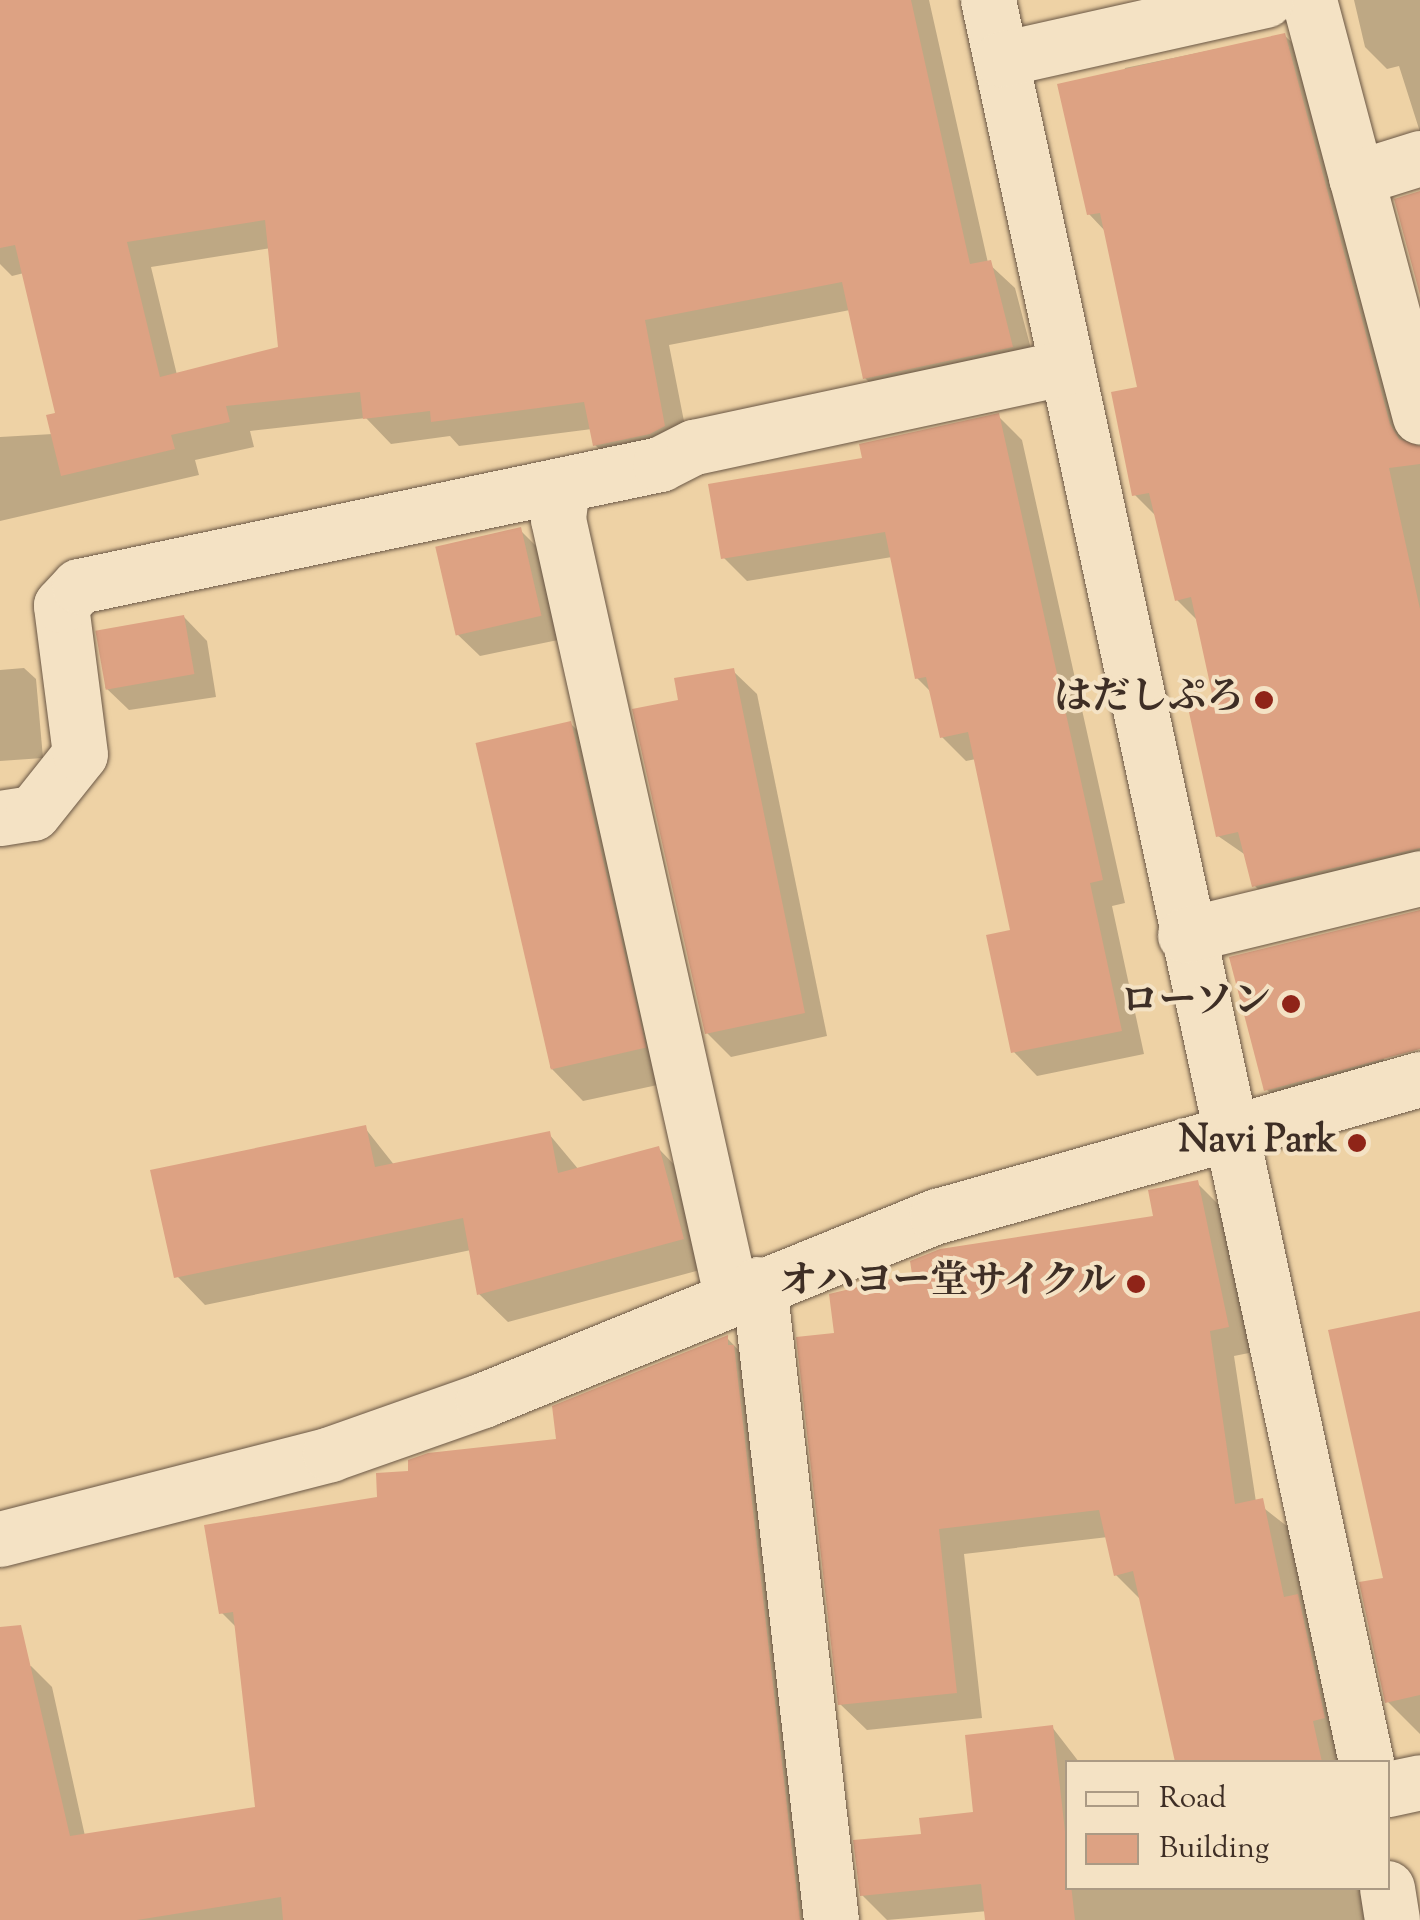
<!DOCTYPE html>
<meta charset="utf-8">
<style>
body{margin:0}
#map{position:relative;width:1420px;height:1920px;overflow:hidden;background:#eed2a5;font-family:"Sorts Mill Goudy","Noto Serif JP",serif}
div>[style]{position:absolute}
.shadow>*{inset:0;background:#0003}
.building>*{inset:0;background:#dda283;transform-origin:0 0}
.roads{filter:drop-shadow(0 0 2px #6a5745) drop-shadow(0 0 2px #6a5745)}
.minor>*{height:55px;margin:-27.5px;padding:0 27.5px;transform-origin:27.5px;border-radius:27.5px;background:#f4e2c4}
.dots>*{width:28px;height:28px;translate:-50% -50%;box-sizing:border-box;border:5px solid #f4e2c4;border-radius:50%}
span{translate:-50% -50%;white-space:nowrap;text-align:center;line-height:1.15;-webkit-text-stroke:8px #f4e2c4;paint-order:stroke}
.poi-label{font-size:38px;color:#3e2e25;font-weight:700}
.right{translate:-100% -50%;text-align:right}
.legend{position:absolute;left:1065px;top:1760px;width:325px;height:130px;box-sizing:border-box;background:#f4e2c4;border:2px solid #ab9a84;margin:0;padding:12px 18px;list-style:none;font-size:30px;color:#3e2e25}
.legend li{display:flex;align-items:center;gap:20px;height:50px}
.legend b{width:50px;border:2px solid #ab9a84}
</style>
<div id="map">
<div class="shadow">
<div style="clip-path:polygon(evenodd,0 0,929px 0,988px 263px,1015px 288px,1037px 372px,890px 403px,865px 378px,850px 310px,669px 345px,690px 452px,621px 470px,595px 445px,592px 429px,459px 446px,450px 436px,391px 444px,366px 418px,250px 431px,254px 447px,195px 460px,199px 475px,0 521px,0 437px,53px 434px,58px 415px,24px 273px,12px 276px,0 264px,0 0,271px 248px,281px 349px,177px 375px,151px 267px,271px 248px)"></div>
<div style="clip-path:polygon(1354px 0,1420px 0,1420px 132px,1399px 66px,1387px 69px,1365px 47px)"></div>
<div style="clip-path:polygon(1284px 35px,1307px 57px,1411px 448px,1420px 448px,1420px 873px,1276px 908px,1254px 885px,1247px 856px,1218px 836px,1216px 700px,1199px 622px,1177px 600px,1158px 518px,1135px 495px,1140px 389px,1106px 232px,1089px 214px,1125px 68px)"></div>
<div style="clip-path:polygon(998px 416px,1022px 440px,1125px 903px,1112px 906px,1144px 1054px,1037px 1076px,1014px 1052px,1013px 932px,976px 759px,966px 761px,942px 737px,932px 693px,917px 678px,892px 557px,747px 581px,724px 558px,864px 460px)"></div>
<div style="clip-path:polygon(520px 530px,544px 554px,563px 639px,480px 656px,456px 633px)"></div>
<div style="clip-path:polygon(184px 617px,207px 641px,216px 697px,129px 710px,105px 687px)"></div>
<div style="clip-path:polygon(24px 668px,36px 679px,43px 758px,0 761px,0 670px)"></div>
<div style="clip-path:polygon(733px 671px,757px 694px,827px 1036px,731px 1057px,707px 1033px,681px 702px)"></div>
<div style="clip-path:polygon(570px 723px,604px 757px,676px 1081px,583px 1101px,550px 1067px)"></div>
<div style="clip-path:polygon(1420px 913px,1420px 1037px,1381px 1047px,1390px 1083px,1289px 1111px,1266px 1089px)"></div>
<div style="clip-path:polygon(365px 1128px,395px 1166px,549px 1134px,579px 1170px,659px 1149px,687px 1178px,711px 1267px,508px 1322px,479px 1294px,471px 1250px,205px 1305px,177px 1276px)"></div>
<div style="clip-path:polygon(1197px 1183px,1223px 1209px,1254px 1352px,1234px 1356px,1256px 1502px,1288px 1527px,1341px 1762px,1178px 1762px,1142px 1601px,1116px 1575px,1108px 1537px,964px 1554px,982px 1718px,867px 1730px,840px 1704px,837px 1335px,1156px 1218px)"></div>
<div style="clip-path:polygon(1420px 1313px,1420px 1734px,1388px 1702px,1386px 1580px)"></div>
<div style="clip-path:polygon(727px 1338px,747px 1359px,817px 1920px,0 1920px,0 1673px,31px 1666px,52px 1687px,85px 1836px,257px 1809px,238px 1629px,222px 1613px,411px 1473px,559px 1442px)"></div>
<div style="clip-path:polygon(1052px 1727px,1079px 1762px,1068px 1762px,1068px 1888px,1367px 1888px,1372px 1920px,989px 1920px,988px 1911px,887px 1920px,862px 1895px,923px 1836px,976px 1815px)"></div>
</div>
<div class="building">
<div style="clip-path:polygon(evenodd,0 0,911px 0,970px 264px,991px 260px,1013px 347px,863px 379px,842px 282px,645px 320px,665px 426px,650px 434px,593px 446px,584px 402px,431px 422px,430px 411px,363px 419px,360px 392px,226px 406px,230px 422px,171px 435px,175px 449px,61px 476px,46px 415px,55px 413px,15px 245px,0 248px,0 0,265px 220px,278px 347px,160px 377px,127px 242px,265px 220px)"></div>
<div style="clip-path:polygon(1285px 33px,1390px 424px,1399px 439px,1420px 446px,1420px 464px,1389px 468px,1420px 609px,1420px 848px,1252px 887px,1238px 832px,1216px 837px,1187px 703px,1213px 698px,1191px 597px,1175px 601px,1149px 493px,1132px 496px,1111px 392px,1137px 387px,1100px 213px,1087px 215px,1057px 84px)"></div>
<div style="clip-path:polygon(1420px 191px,1420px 295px,1394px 199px)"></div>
<div style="clip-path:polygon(999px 413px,1103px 880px,1090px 883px,1122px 1031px,1011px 1053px,986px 935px,1010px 930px,968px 732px,940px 738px,926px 677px,915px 679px,885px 532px,721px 559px,708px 484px,862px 458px,859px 444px)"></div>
<div style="left:521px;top:527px;width:91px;height:88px;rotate:77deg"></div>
<div style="left:184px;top:615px;width:60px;height:90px;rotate:80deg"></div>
<div style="clip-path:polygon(734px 668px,805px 1013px,705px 1034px,632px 709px,678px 700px,674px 678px)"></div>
<div style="left:571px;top:721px;width:335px;height:98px;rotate:77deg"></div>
<div style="clip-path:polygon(1420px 910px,1420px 1049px,1264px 1091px,1229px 957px)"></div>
<div style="clip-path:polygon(366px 1125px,375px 1167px,550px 1131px,558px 1173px,659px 1146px,684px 1239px,477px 1295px,463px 1218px,174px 1278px,150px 1170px)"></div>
<div style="clip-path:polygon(1198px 1180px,1229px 1327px,1210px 1331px,1235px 1504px,1263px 1498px,1284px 1597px,1298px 1594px,1325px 1718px,1313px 1721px,1322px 1762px,1175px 1762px,1133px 1571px,1114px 1576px,1099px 1510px,939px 1529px,957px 1693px,838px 1705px,796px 1337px,834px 1333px,829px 1294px,912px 1274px,910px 1261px,940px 1249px,1153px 1216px,1148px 1190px)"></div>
<div style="clip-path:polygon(1420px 1311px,1420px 1695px,1385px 1703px,1359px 1582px,1383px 1578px,1328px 1330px)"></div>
<div style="clip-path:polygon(728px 1335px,728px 1345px,734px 1345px,800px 1920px,283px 1920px,281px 1897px,137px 1920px,0 1920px,0 1627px,21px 1625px,70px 1836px,255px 1807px,233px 1612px,219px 1614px,204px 1525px,377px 1497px,376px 1473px,408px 1471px,408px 1460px,428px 1453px,556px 1439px,552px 1406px)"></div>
<div style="clip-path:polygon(1053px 1725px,1075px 1920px,985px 1920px,981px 1884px,860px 1896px,853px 1840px,921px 1834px,919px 1818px,973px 1812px,965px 1735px)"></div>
</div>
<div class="roads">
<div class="minor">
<div style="left:988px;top:0;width:1802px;rotate:77.89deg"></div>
<div style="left:1309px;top:0;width:431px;rotate:75.1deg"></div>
<div style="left:1001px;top:59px;width:271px;rotate:-12.6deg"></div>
<div style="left:1356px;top:178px;width:67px;rotate:-17.4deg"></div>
<div style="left:562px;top:486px;width:33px;rotate:97deg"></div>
<div style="left:558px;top:519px;width:795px;rotate:77.43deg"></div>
<div style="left:0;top:818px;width:33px;rotate:-9deg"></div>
<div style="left:33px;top:813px;width:75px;rotate:-51.5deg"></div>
<div style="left:80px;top:754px;width:150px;rotate:-97.3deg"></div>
<div style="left:61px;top:605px;width:26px;rotate:-47deg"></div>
<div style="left:79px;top:586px;width:594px;rotate:-11.86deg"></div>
<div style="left:660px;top:464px;width:38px;rotate:-27deg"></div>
<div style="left:694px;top:447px;width:381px;rotate:-12.1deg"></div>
<div style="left:1185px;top:935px;width:242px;rotate:-13.6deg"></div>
<div style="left:759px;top:1284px;width:640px;rotate:83.54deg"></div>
<div style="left:0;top:1539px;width:341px;rotate:-14.4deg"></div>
<div style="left:330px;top:1454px;width:162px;rotate:-19.4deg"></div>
<div style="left:483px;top:1400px;width:490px;rotate:-22.1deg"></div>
<div style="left:937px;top:1216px;width:502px;rotate:-15.84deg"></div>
<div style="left:1388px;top:1789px;width:33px;rotate:-12deg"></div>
<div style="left:1387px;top:1888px;width:32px;rotate:81deg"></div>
</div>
</div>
<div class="dots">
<div style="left:1264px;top:700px;background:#8f2418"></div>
<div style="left:1291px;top:1004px;background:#8f2418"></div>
<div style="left:1357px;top:1143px;background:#8f2418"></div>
<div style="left:1136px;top:1284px;background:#8f2418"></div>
</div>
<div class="poi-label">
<span class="right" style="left:1244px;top:700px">はだしぷろ</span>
<span class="right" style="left:1271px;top:1004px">ローソン</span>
<span class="right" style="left:1337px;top:1143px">Navi Park</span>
<span class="right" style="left:1116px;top:1284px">オハヨー堂サイクル</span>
</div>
<ul class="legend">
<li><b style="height:12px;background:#f4e2c4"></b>Road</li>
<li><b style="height:28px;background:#dda283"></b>Building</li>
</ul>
</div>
